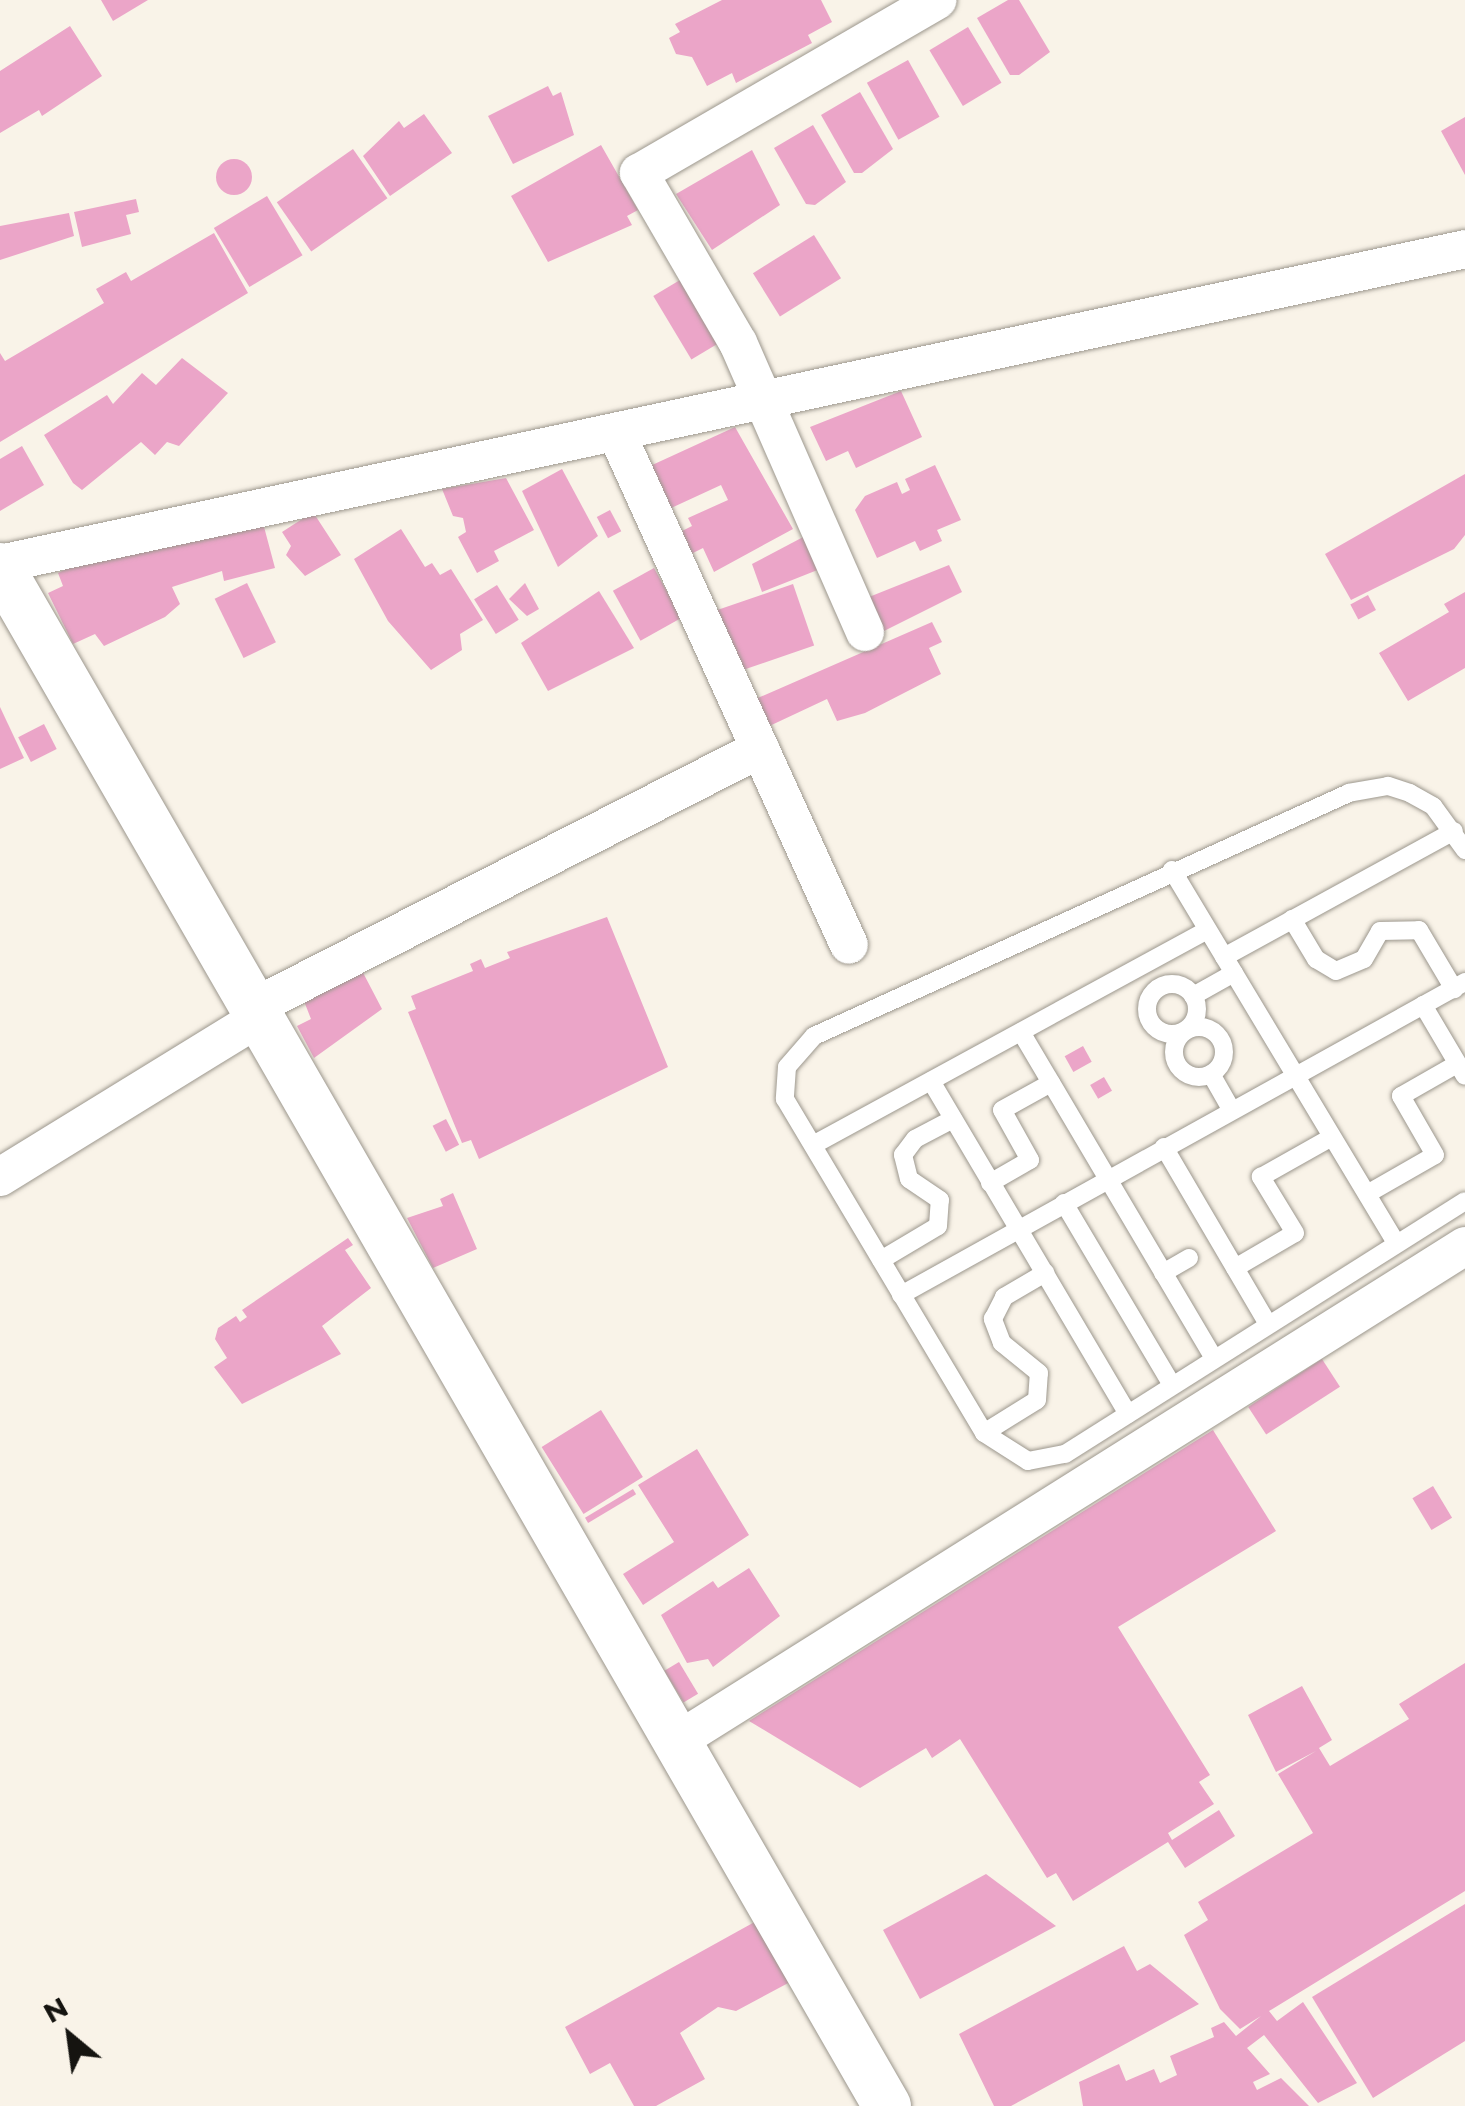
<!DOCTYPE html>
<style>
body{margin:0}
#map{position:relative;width:1465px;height:2106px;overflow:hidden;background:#f9f3e8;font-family:Montserrat,sans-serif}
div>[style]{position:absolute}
.building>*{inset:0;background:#eba5c8;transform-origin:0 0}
.round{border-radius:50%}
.roads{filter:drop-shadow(0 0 2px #9c978d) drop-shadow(0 0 2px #9c978d)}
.service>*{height:18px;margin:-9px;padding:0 9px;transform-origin:9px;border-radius:9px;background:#fff}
.service>.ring{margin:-9px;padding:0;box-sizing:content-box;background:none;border:18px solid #fff;border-radius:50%}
.minor>*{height:38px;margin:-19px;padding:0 19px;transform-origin:19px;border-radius:19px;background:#fff}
.tertiary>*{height:48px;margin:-24px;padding:0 24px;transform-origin:24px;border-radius:24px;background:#fff}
span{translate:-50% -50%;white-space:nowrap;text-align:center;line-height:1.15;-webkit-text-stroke:10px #f9f3e8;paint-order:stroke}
.north{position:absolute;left:20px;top:1986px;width:100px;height:100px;-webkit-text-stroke:8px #f9f3e8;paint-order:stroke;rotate:331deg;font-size:28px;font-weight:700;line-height:40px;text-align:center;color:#151410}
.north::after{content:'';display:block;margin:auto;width:35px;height:45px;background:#151410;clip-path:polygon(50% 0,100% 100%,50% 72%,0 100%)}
</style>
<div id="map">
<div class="building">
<div style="clip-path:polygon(101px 0,148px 0,113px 21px)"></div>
<div style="clip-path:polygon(722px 0,821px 0,832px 22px,808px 35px,812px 43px,736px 83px,732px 73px,707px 86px,692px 57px,676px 54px,669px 38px,680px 32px,675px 24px)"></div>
<div style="clip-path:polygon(1008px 0,1019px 0,1050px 52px,1019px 75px,1010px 75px,977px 18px)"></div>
<div style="clip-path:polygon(70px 26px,102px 76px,42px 116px,39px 110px,0 133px,0 71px)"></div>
<div style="left:968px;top:27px;width:65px;height:45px;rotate:59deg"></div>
<div style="left:908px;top:60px;width:65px;height:47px;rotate:61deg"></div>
<div style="clip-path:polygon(548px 86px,553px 96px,561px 92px,574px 135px,513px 164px,488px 116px)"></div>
<div style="clip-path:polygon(860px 92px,893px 149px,862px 173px,854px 173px,821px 115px)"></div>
<div style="clip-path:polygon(424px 114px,452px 153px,390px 196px,363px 156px,399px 121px,404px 128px)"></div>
<div style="clip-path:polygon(1465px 117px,1465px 175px,1441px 131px)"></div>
<div style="clip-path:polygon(813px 125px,846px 182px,815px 205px,806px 204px,774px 148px)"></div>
<div style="clip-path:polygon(601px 145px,638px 210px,627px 216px,632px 225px,548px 262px,511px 196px)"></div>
<div style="left:353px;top:149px;width:60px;height:93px;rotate:55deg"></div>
<div style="clip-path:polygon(752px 150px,780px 205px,712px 250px,676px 194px)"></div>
<div class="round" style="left:216px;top:159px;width:36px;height:36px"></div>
<div style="left:267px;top:196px;width:69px;height:62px;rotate:59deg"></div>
<div style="clip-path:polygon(136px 199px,139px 212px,126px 215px,131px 234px,82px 247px,74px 212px)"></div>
<div style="clip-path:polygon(69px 213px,74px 236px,0 260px,0 226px)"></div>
<div style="clip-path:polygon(214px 233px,248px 293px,0 442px,0 353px,5px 361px,104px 303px,96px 289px,126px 272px,131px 281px)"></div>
<div style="left:814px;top:235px;width:51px;height:72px;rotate:58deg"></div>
<div style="left:685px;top:277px;width:74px;height:37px;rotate:59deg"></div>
<div style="clip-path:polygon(182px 358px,228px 393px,179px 446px,167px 442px,155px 455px,141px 442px,82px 490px,73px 483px,44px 435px,107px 395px,113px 404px,142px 373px,156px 385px)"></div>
<div style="clip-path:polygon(901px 391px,922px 437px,856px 468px,848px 451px,826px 461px,810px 427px)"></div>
<div style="clip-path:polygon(735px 427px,793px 529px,714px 572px,703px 548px,687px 556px,676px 534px,692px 526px,688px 518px,728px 500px,721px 485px,669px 509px,650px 466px)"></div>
<div style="clip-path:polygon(22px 446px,44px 485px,0 511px,0 459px)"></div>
<div style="clip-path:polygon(935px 465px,961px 520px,937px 530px,942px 541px,920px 551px,915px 541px,877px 558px,855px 510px,865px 496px,897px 482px,902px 494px,910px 490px,905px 479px)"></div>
<div style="clip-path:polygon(562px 469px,598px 536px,558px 567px,522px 491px)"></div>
<div style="clip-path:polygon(1465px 474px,1465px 535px,1454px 549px,1351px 600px,1325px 554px)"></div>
<div style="clip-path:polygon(506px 478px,534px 530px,494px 551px,499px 561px,477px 573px,458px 537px,466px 532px,463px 518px,453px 516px,442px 489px)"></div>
<div style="left:610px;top:510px;width:24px;height:15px;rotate:62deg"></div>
<div style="clip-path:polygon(313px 512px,341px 555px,305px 576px,286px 555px,291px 546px,282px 532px)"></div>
<div style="clip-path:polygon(263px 523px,275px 568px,224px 581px,222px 571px,172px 587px,180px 604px,165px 617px,104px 646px,95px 634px,73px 644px,48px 593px,63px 586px,58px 573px,66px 569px)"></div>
<div style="clip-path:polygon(401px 529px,425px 567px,432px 563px,440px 575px,451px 569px,483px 620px,460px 634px,462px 650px,431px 670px,388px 621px,354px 559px)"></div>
<div style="clip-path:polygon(807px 535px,820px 569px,762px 592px,752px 564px)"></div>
<div style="clip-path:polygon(949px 565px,962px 592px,884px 631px,869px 597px)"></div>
<div style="left:654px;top:568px;width:57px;height:47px;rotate:61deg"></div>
<div style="left:247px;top:583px;width:66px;height:36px;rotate:64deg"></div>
<div style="clip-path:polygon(525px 583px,539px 609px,527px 616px,509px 599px)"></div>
<div style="left:793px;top:584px;width:65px;height:80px;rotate:71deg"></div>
<div style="left:497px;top:585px;width:41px;height:27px;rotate:58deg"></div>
<div style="clip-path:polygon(599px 591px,634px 648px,548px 691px,521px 643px)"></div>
<div style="clip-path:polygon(1465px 592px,1465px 668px,1408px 701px,1379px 653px,1449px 612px,1444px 604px)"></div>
<div style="left:1368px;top:595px;width:17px;height:20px;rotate:62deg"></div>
<div style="clip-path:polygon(932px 622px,942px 642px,929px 648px,941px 674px,865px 713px,837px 721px,827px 699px,763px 729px,751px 701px)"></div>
<div style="clip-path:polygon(0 707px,24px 758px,0 769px)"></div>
<div style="left:44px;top:724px;width:28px;height:29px;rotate:63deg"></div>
<div style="clip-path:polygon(607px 917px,668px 1067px,479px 1159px,471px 1140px,462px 1143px,408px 1012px,416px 1009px,411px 996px,473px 971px,470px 964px,481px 959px,485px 968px,510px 958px,507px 952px)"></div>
<div style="clip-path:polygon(359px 965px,382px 1009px,314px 1058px,297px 1026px,311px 1019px,302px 996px)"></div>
<div style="left:1083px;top:1046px;width:18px;height:21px;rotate:61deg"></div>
<div style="left:1104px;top:1077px;width:16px;height:16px;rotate:60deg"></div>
<div style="left:446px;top:1119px;width:29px;height:15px;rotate:63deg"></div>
<div style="clip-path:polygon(453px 1193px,477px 1249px,433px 1268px,407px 1218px,443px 1206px,440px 1199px)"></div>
<div style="clip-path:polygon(348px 1238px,353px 1245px,345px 1250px,371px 1288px,322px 1326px,341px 1354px,242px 1404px,214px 1367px,227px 1358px,215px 1339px,218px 1328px,236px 1316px,240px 1322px,247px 1317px,242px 1310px)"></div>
<div style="left:1322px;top:1359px;width:33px;height:88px;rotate:57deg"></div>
<div style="left:601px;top:1410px;width:79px;height:70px;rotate:58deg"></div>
<div style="clip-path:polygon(1213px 1430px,1276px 1531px,1118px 1627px,1210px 1775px,1199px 1782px,1214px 1804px,1168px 1833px,1172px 1840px,1219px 1810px,1235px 1836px,1185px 1868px,1168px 1842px,1073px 1901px,1056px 1873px,1047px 1878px,960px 1739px,932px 1758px,926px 1748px,860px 1788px,749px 1721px)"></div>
<div style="clip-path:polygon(697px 1449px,749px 1535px,643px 1605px,623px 1574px,674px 1542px,638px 1485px)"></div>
<div style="left:1433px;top:1486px;width:37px;height:24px;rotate:59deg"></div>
<div style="left:633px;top:1489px;width:6px;height:56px;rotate:59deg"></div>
<div style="clip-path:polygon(749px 1568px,780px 1616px,713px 1667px,708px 1659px,687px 1663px,661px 1615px,713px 1581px,718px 1588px)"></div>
<div style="left:679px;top:1662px;width:37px;height:17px;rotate:59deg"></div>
<div style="clip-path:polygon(1465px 1663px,1465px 1891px,1269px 2011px,1277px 2021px,1303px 2002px,1357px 2083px,1318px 2103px,1264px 2035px,1247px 2048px,1270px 2074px,1253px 2082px,1257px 2090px,1281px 2078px,1309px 2106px,1083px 2106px,1079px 2082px,1119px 2064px,1126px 2081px,1154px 2069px,1160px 2083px,1177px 2075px,1170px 2056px,1214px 2037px,1211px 2028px,1224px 2022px,1236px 2036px,1261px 2016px,1240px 2029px,1220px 2009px,1184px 1935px,1208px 1920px,1198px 1902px,1313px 1833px,1278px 1774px,1316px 1751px,1276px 1772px,1248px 1715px,1302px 1686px,1332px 1740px,1319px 1748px,1330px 1766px,1409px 1719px,1399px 1704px)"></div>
<div style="clip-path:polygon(986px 1874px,1056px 1926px,920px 1999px,883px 1930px)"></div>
<div style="clip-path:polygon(1465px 1904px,1465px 2041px,1373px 2098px,1312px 1997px)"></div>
<div style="clip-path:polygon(760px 1919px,792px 1981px,736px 2011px,718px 2007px,680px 2033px,705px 2079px,656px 2106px,634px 2106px,610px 2063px,590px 2074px,565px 2027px)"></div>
<div style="clip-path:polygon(1124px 1946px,1137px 1971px,1150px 1964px,1199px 2004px,1011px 2106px,994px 2106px,959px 2034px)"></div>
</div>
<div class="roads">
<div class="service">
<div style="left:1465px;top:850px;width:54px;rotate:-126deg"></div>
<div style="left:1433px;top:806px;width:26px;rotate:-151deg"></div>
<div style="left:1410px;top:793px;width:23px;rotate:-162deg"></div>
<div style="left:1388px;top:786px;width:40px;rotate:170deg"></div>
<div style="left:1349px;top:793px;width:588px;rotate:155.57deg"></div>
<div style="left:814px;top:1036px;width:41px;rotate:131.1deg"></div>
<div style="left:787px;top:1067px;width:32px;rotate:94deg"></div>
<div style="left:785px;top:1099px;width:389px;rotate:59.2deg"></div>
<div style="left:984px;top:1433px;width:52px;rotate:32.5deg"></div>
<div style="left:1028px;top:1461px;width:38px;rotate:-11deg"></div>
<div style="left:1065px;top:1454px;width:473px;rotate:-32.3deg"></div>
<div style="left:1172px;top:870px;width:435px;rotate:59deg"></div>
<div style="left:1292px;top:919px;width:47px;rotate:59deg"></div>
<div style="left:1316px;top:959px;width:23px;rotate:31deg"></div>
<div style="left:1336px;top:971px;width:30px;rotate:-23deg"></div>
<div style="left:1364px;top:959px;width:32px;rotate:-60deg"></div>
<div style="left:1380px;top:931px;width:39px;rotate:-1deg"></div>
<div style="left:1419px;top:930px;width:69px;rotate:59.3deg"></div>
<div style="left:1224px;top:957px;width:262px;rotate:-28.7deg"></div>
<div class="ring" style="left:1147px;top:984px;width:32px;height:32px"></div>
<div style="left:1193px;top:996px;width:47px;rotate:-29.3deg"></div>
<div style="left:1423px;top:1005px;width:82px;rotate:59.4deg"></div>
<div class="ring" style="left:1174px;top:1027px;width:32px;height:32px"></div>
<div style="left:1021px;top:1032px;width:379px;rotate:59.4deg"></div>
<div style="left:1211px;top:1074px;width:40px;rotate:60.3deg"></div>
<div style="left:931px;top:1081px;width:387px;rotate:59.4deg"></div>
<div style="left:813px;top:1145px;width:449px;rotate:-28.6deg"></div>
<div style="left:1164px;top:1147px;width:205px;rotate:59.6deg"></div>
<div style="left:990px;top:1183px;width:46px;rotate:-29.9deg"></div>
<div style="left:1030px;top:1160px;width:57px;rotate:-119.2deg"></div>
<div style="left:1002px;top:1110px;width:56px;rotate:-28.9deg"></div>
<div style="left:1367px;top:1194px;width:78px;rotate:-29.8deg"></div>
<div style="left:1435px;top:1155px;width:68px;rotate:-120deg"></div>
<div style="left:1401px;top:1096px;width:64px;rotate:-29.7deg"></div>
<div style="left:1064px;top:1203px;width:212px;rotate:59.3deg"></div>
<div style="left:881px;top:1260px;width:66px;rotate:-30.8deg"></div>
<div style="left:938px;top:1226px;width:26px;rotate:-86deg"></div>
<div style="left:940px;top:1200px;width:37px;rotate:-146deg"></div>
<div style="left:909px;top:1179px;width:25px;rotate:-104deg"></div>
<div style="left:903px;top:1155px;width:20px;rotate:-53deg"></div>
<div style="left:915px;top:1139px;width:43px;rotate:-27.8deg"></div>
<div style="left:1235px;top:1268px;width:69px;rotate:-30.3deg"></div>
<div style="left:1295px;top:1233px;width:66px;rotate:-121.3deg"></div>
<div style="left:1261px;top:1177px;width:81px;rotate:-29.4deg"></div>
<div style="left:1163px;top:1273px;width:30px;rotate:-30deg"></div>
<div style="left:901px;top:1295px;width:645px;rotate:-29.03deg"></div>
<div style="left:984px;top:1433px;width:62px;rotate:-31.9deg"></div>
<div style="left:1037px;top:1400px;width:27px;rotate:-86deg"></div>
<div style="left:1039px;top:1373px;width:48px;rotate:-141deg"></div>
<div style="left:1002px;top:1343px;width:26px;rotate:-111deg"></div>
<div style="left:993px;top:1319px;width:25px;rotate:-63deg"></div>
<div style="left:1004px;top:1297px;width:48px;rotate:-30.3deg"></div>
</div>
<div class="minor">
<div style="left:616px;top:432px;width:563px;rotate:65.57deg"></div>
<div style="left:0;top:564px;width:1498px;rotate:-12.13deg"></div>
<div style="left:865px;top:632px;width:316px;rotate:-113.7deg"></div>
<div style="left:738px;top:343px;width:197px;rotate:-120.2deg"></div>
<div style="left:639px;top:173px;width:345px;rotate:-30.1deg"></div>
<div style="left:256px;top:1006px;width:566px;rotate:-27.02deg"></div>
<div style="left:0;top:1177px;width:308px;rotate:-31.6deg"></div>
<div style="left:682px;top:1738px;width:925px;rotate:-32.14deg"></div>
</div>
<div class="tertiary">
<div style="left:0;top:567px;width:1776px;rotate:60.04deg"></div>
</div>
</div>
<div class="north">N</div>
</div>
